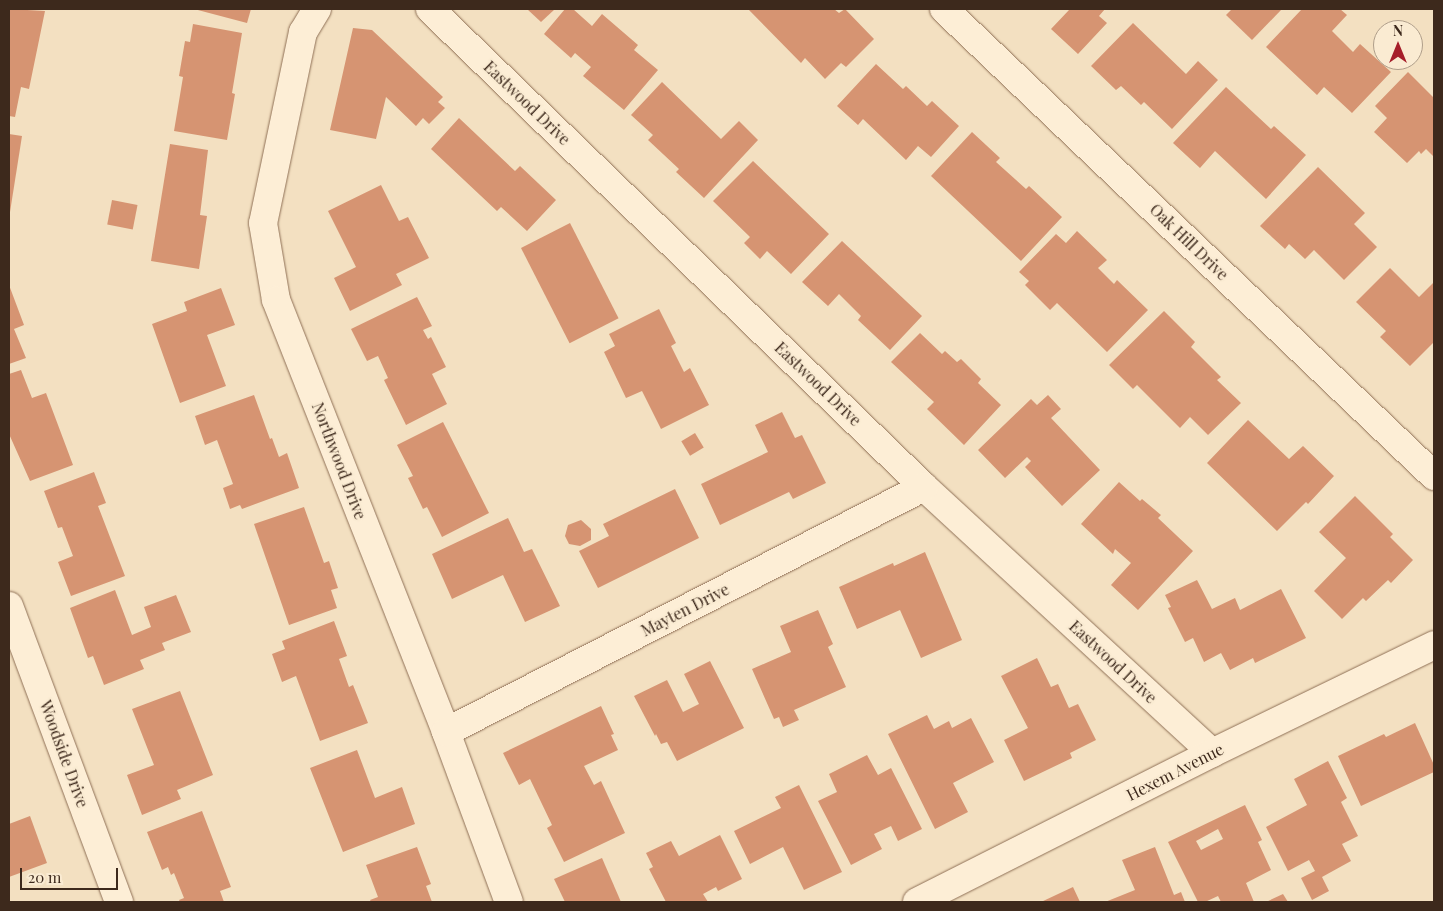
<!DOCTYPE html>
<style>
body{margin:0}
#map{position:relative;width:1443px;height:911px;overflow:hidden;background:#f3e0c1;font-family:"Playfair Display",serif}
div>[style]{position:absolute}
.building>*{inset:0;background:#d69472;transform-origin:0 0}
.roads{filter:drop-shadow(0 0 1px #8f7056) drop-shadow(0 0 1px #8f7056)}
.minor>*{height:28px;margin:-14px;padding:0 14px;transform-origin:14px;border-radius:14px;background:#fdeed6}
span{translate:-50% -50%;white-space:nowrap;text-align:center;line-height:1.15;-webkit-text-stroke:4px #faebd2;paint-order:stroke}
.street-label{font-size:16px;color:#3d291c}
.frame{position:absolute;inset:0;border:10px solid #3d291c;pointer-events:none}
.north{position:absolute;left:1373px;top:20px;width:50px;height:50px;box-sizing:border-box;background:#faebd2;border:1px solid #ae9d89;border-radius:50%;rotate:0deg;font-size:14px;font-weight:700;line-height:20px;text-align:center;color:#3d291c}
.north::after{content:'';display:block;margin:auto;width:18px;height:22px;background:#a61e2a;clip-path:polygon(50% 0,100% 100%,50% 72%,0 100%)}
.scale{position:absolute;left:20px;top:868px;width:98px;height:22px;box-sizing:border-box;border:2px solid #3d291c;border-top:0;padding-left:6px;font-size:15px;line-height:18px;white-space:nowrap;color:#3d291c;-webkit-text-stroke:4px #faebd2;paint-order:stroke}
</style>
<div id="map">
<div class="building">
<div style="clip-path:polygon(9px 9px,45px 11px,29px 89px,21px 87px,15px 117px,9px 116px)"></div>
<div style="clip-path:polygon(194px 9px,251px 9px,247px 23px)"></div>
<div style="clip-path:polygon(527px 9px,555px 9px,541px 22px)"></div>
<div style="clip-path:polygon(565px 9px,573px 9px,592px 26px,602px 14px,638px 45px,634px 50px,658px 70px,624px 110px,583px 76px,591px 67px,575px 53px,571px 58px,544px 34px)"></div>
<div style="clip-path:polygon(748px 9px,834px 9px,839px 13px,845px 9px,874px 39px,846px 67px,841px 63px,825px 79px,805px 58px,801px 63px)"></div>
<div style="clip-path:polygon(1067px 9px,1105px 9px,1099px 16px,1107px 23px,1078px 54px,1051px 29px,1069px 10px)"></div>
<div style="clip-path:polygon(1232px 9px,1282px 9px,1252px 40px,1226px 15px)"></div>
<div style="clip-path:polygon(1302px 9px,1340px 9px,1347px 15px,1332px 31px,1353px 52px,1360px 44px,1391px 72px,1352px 113px,1324px 87px,1317px 95px,1266px 47px)"></div>
<div style="clip-path:polygon(1133px 23px,1186px 74px,1198px 61px,1218px 80px,1172px 129px,1144px 102px,1141px 105px,1121px 86px,1116px 90px,1091px 66px)"></div>
<div style="clip-path:polygon(193px 24px,242px 33px,232px 93px,235px 94px,227px 140px,174px 131px,183px 77px,179px 76px,185px 41px,190px 42px)"></div>
<div style="clip-path:polygon(353px 28px,372px 30px,443px 97px,438px 102px,445px 108px,429px 124px,423px 118px,416px 126px,386px 97px,376px 139px,330px 130px)"></div>
<div style="clip-path:polygon(876px 64px,903px 89px,906px 86px,927px 106px,932px 101px,959px 126px,931px 157px,918px 146px,906px 160px,863px 119px,858px 125px,837px 106px)"></div>
<div style="clip-path:polygon(1408px 72px,1434px 98px,1434px 157px,1426px 149px,1421px 154px,1419px 151px,1407px 163px,1374px 132px,1387px 118px,1375px 106px)"></div>
<div style="clip-path:polygon(662px 82px,721px 139px,739px 121px,758px 140px,704px 198px,676px 172px,679px 169px,648px 140px,653px 135px,631px 115px)"></div>
<div style="clip-path:polygon(1226px 87px,1271px 129px,1274px 126px,1306px 155px,1266px 199px,1215px 151px,1200px 168px,1173px 143px)"></div>
<div style="clip-path:polygon(459px 118px,515px 171px,520px 166px,556px 200px,527px 231px,501px 207px,497px 211px,431px 149px)"></div>
<div style="clip-path:polygon(972px 132px,1000px 158px,996px 162px,1026px 189px,1029px 186px,1062px 217px,1021px 261px,931px 176px)"></div>
<div style="clip-path:polygon(9px 134px,22px 136px,10px 212px,9px 212px)"></div>
<div style="clip-path:polygon(170px 144px,208px 150px,200px 215px,207px 216px,199px 269px,151px 261px)"></div>
<div style="clip-path:polygon(753px 161px,829px 234px,791px 274px,767px 251px,760px 259px,744px 243px,750px 237px,713px 201px)"></div>
<div style="clip-path:polygon(1318px 167px,1365px 213px,1354px 224px,1377px 247px,1344px 280px,1314px 250px,1305px 259px,1289px 244px,1285px 249px,1260px 226px)"></div>
<div style="clip-path:polygon(381px 185px,399px 221px,408px 217px,429px 258px,396px 274px,402px 285px,350px 311px,334px 278px,356px 267px,328px 211px)"></div>
<div style="left:112px;top:200px;width:26px;height:25px;rotate:11deg"></div>
<div style="left:570px;top:223px;width:107px;height:55px;rotate:63deg"></div>
<div style="clip-path:polygon(1077px 231px,1107px 260px,1098px 268px,1114px 284px,1117px 280px,1148px 310px,1107px 352px,1057px 303px,1050px 310px,1025px 285px,1029px 281px,1019px 272px,1056px 234px,1066px 243px)"></div>
<div style="clip-path:polygon(842px 241px,922px 316px,890px 350px,858px 320px,861px 316px,839px 294px,828px 306px,802px 282px)"></div>
<div style="clip-path:polygon(1390px 268px,1419px 297px,1434px 282px,1434px 342px,1410px 366px,1380px 337px,1386px 331px,1356px 302px)"></div>
<div style="clip-path:polygon(9px 285px,24px 325px,14px 329px,26px 358px,9px 364px)"></div>
<div style="clip-path:polygon(221px 288px,235px 325px,207px 335px,226px 386px,180px 403px,152px 324px,187px 311px,184px 302px)"></div>
<div style="clip-path:polygon(417px 297px,432px 326px,423px 330px,428px 339px,431px 337px,446px 367px,432px 374px,447px 404px,406px 425px,384px 380px,388px 378px,378px 356px,367px 361px,351px 329px)"></div>
<div style="clip-path:polygon(659px 309px,676px 343px,671px 346px,684px 372px,690px 368px,709px 405px,661px 429px,642px 391px,626px 398px,604px 352px,615px 346px,609px 334px)"></div>
<div style="clip-path:polygon(1164px 311px,1195px 342px,1191px 347px,1221px 377px,1217px 380px,1241px 403px,1208px 435px,1190px 417px,1180px 428px,1137px 385px,1133px 389px,1109px 365px)"></div>
<div style="clip-path:polygon(920px 333px,942px 354px,945px 351px,957px 362px,961px 359px,981px 379px,978px 383px,1001px 405px,964px 445px,927px 409px,934px 402px,891px 362px)"></div>
<div style="clip-path:polygon(21px 370px,32px 398px,46px 393px,73px 465px,30px 481px,9px 434px,9px 374px)"></div>
<div style="clip-path:polygon(254px 395px,270px 439px,272px 438px,279px 457px,287px 453px,299px 488px,242px 509px,240px 505px,230px 509px,223px 488px,233px 484px,217px 440px,205px 445px,195px 416px)"></div>
<div style="clip-path:polygon(1048px 395px,1061px 409px,1051px 418px,1100px 470px,1062px 506px,1025px 467px,1031px 461px,1027px 457px,1005px 478px,978px 450px,1031px 399px,1037px 405px)"></div>
<div style="clip-path:polygon(782px 412px,795px 438px,802px 435px,826px 483px,793px 499px,789px 492px,720px 525px,701px 484px,768px 452px,755px 425px)"></div>
<div style="clip-path:polygon(1248px 420px,1289px 459px,1303px 446px,1334px 476px,1308px 504px,1306px 502px,1277px 531px,1207px 463px)"></div>
<div style="clip-path:polygon(443px 422px,489px 513px,442px 537px,427px 507px,423px 509px,408px 478px,413px 476px,397px 445px)"></div>
<div style="left:695px;top:433px;width:17px;height:16px;rotate:59deg"></div>
<div style="clip-path:polygon(94px 472px,106px 503px,98px 506px,125px 576px,71px 596px,58px 562px,73px 556px,62px 527px,58px 528px,44px 491px)"></div>
<div style="clip-path:polygon(1119px 482px,1140px 501px,1142px 499px,1161px 515px,1158px 518px,1193px 551px,1138px 610px,1111px 585px,1131px 563px,1115px 549px,1113px 554px,1081px 524px)"></div>
<div style="clip-path:polygon(675px 489px,699px 538px,598px 588px,579px 551px,609px 536px,603px 524px)"></div>
<div style="clip-path:polygon(1355px 496px,1393px 534px,1390px 537px,1413px 560px,1391px 583px,1388px 580px,1366px 601px,1363px 598px,1342px 619px,1314px 591px,1346px 558px,1319px 532px)"></div>
<div style="clip-path:polygon(304px 507px,324px 563px,329px 561px,338px 588px,331px 590px,337px 608px,289px 625px,254px 524px)"></div>
<div style="clip-path:polygon(508px 518px,524px 552px,532px 549px,560px 606px,525px 622px,503px 575px,452px 599px,432px 554px)"></div>
<div style="clip-path:polygon(581px 520px,591px 529px,591px 540px,580px 546px,569px 544px,565px 536px,568px 525px)"></div>
<div style="clip-path:polygon(925px 552px,962px 640px,921px 658px,900px 610px,857px 629px,839px 587px,893px 563px,894px 566px)"></div>
<div style="clip-path:polygon(1197px 580px,1212px 609px,1235px 598px,1240px 610px,1281px 589px,1306px 638px,1255px 663px,1253px 658px,1230px 670px,1221px 653px,1204px 662px,1193px 638px,1185px 642px,1168px 608px,1171px 607px,1165px 595px)"></div>
<div style="clip-path:polygon(115px 590px,132px 635px,151px 627px,144px 607px,176px 595px,191px 632px,162px 643px,165px 650px,140px 660px,144px 669px,104px 685px,93px 656px,88px 658px,70px 608px)"></div>
<div style="clip-path:polygon(818px 610px,833px 644px,828px 647px,846px 687px,794px 710px,799px 720px,783px 727px,779px 717px,774px 719px,752px 669px,791px 652px,780px 626px)"></div>
<div style="clip-path:polygon(334px 621px,347px 656px,339px 659px,349px 687px,353px 685px,368px 723px,320px 741px,296px 676px,282px 682px,272px 654px,285px 649px,282px 641px)"></div>
<div style="clip-path:polygon(1037px 658px,1051px 687px,1058px 684px,1069px 708px,1078px 704px,1096px 740px,1070px 753px,1072px 758px,1024px 781px,1004px 740px,1028px 728px,1001px 676px)"></div>
<div style="clip-path:polygon(710px 661px,744px 728px,677px 761px,667px 742px,661px 744px,656px 734px,655px 736px,634px 696px,667px 680px,683px 712px,699px 704px,684px 674px)"></div>
<div style="clip-path:polygon(180px 691px,213px 775px,177px 790px,181px 799px,142px 815px,127px 775px,154px 765px,132px 709px)"></div>
<div style="clip-path:polygon(601px 706px,614px 734px,611px 735px,618px 750px,584px 766px,594px 785px,601px 781px,625px 833px,564px 862px,547px 828px,552px 825px,530px 779px,519px 785px,503px 753px)"></div>
<div style="clip-path:polygon(927px 715px,934px 729px,949px 721px,952px 728px,971px 718px,994px 762px,953px 783px,968px 812px,935px 829px,888px 734px)"></div>
<div style="clip-path:polygon(1415px 723px,1434px 765px,1434px 772px,1361px 806px,1338px 756px,1384px 734px,1386px 737px)"></div>
<div style="clip-path:polygon(357px 750px,375px 798px,402px 787px,415px 824px,343px 852px,310px 768px)"></div>
<div style="clip-path:polygon(867px 755px,878px 775px,891px 768px,922px 829px,898px 841px,891px 826px,874px 834px,882px 849px,851px 865px,818px 801px,837px 792px,829px 774px)"></div>
<div style="clip-path:polygon(1328px 761px,1347px 798px,1341px 802px,1358px 836px,1342px 844px,1351px 861px,1322px 877px,1329px 891px,1312px 900px,1301px 878px,1315px 871px,1309px 860px,1288px 871px,1266px 827px,1307px 805px,1294px 779px)"></div>
<div style="clip-path:polygon(799px 785px,842px 872px,804px 890px,783px 847px,750px 864px,734px 831px,781px 808px,775px 797px)"></div>
<div style="clip-path:polygon(evenodd,1245px 805px,1262px 840px,1258px 842px,1271px 870px,1246px 883px,1254px 902px,1221px 902px,1218px 896px,1205px 902px,1198px 902px,1168px 842px,1245px 805px,1218px 829px,1223px 839px,1201px 850px,1196px 841px,1218px 829px)"></div>
<div style="clip-path:polygon(202px 811px,231px 887px,220px 891px,224px 902px,180px 902px,179px 900px,184px 898px,174px 873px,171px 875px,168px 867px,162px 870px,147px 832px)"></div>
<div style="clip-path:polygon(30px 816px,47px 863px,9px 877px,9px 824px)"></div>
<div style="clip-path:polygon(720px 835px,742px 879px,718px 891px,716px 887px,703px 894px,708px 902px,666px 902px,649px 869px,653px 867px,646px 853px,671px 841px,679px 856px)"></div>
<div style="clip-path:polygon(417px 847px,431px 884px,426px 886px,432px 902px,371px 902px,370px 900px,378px 897px,366px 865px)"></div>
<div style="clip-path:polygon(1155px 847px,1174px 895px,1181px 892px,1185px 902px,1105px 902px,1135px 890px,1122px 860px)"></div>
<div style="clip-path:polygon(602px 858px,621px 902px,565px 902px,554px 879px)"></div>
<div style="clip-path:polygon(1073px 887px,1080px 902px,1041px 902px)"></div>
<div style="clip-path:polygon(1283px 894px,1288px 902px,1266px 902px)"></div>
</div>
<div class="roads">
<div class="minor">
<div style="left:317px;top:9px;width:27px;rotate:121deg"></div>
<div style="left:303px;top:32px;width:195px;rotate:101.8deg"></div>
<div style="left:263px;top:223px;width:78px;rotate:80.4deg"></div>
<div style="left:276px;top:300px;width:464px;rotate:68.5deg"></div>
<div style="left:446px;top:732px;width:181px;rotate:69.7deg"></div>
<div style="left:430px;top:9px;width:687px;rotate:44.06deg"></div>
<div style="left:924px;top:487px;width:392px;rotate:42.7deg"></div>
<div style="left:944px;top:9px;width:677px;rotate:43.62deg"></div>
<div style="left:9px;top:606px;width:316px;rotate:69.6deg"></div>
<div style="left:446px;top:732px;width:537px;rotate:-27.14deg"></div>
<div style="left:917px;top:902px;width:330px;rotate:-26.8deg"></div>
<div style="left:1212px;top:753px;width:247px;rotate:-25.9deg"></div>
</div>
</div>
<div class="street-label">
<span style="left:527px;top:103px;rotate:44deg">Eastwood Drive</span>
<span style="left:1189px;top:242px;rotate:44deg">Oak Hill Drive</span>
<span style="left:818px;top:384px;rotate:44deg">Eastwood Drive</span>
<span style="left:339px;top:461px;rotate:69deg">Northwood Drive</span>
<span style="left:685px;top:610px;rotate:-27deg">Mayten Drive</span>
<span style="left:1113px;top:662px;rotate:43deg">Eastwood Drive</span>
<span style="left:64px;top:754px;rotate:70deg">Woodside Drive</span>
<span style="left:1175px;top:772px;rotate:-27deg">Hexem Avenue</span>
</div>
<div class="frame"></div>
<div class="north">N</div>
<div class="scale">20 m</div>
</div>
